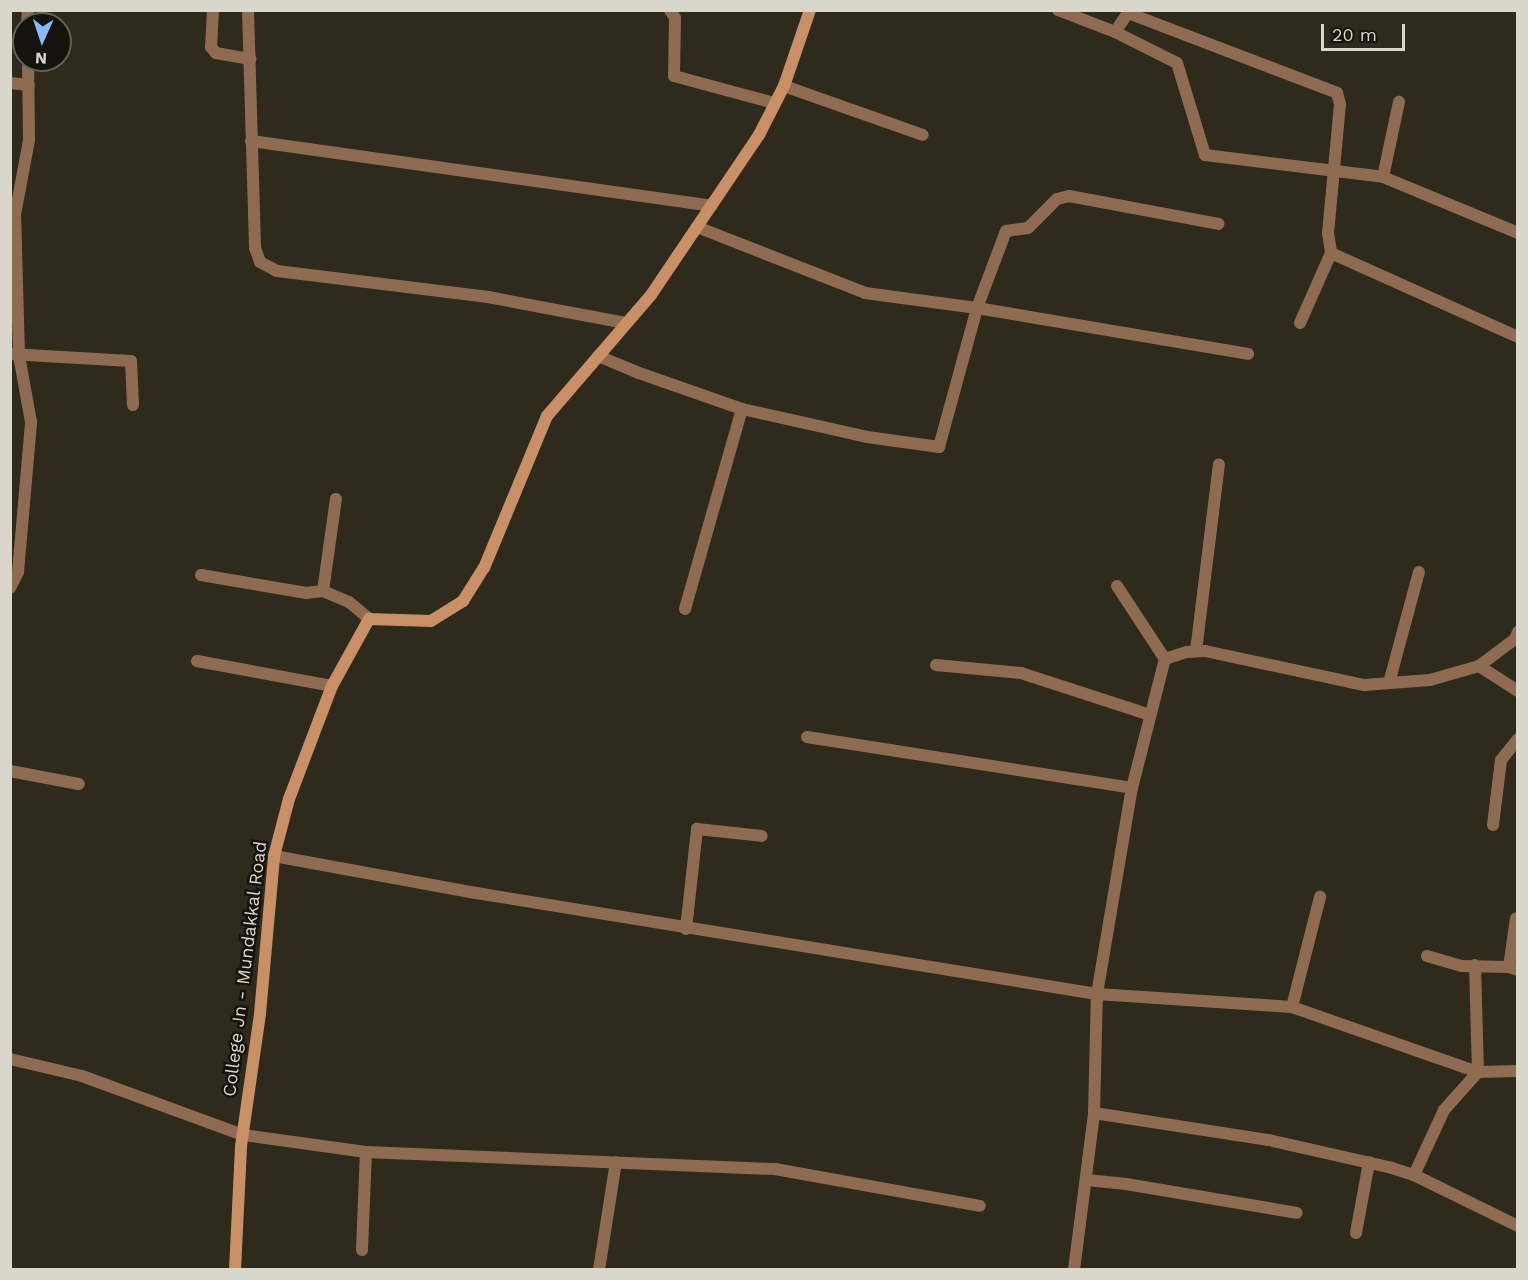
<!DOCTYPE html>
<style>
body{margin:0}
#map{position:relative;width:1528px;height:1280px;overflow:hidden;background:#2f2b1c;font-family:"Work Sans",sans-serif}
div>[style]{position:absolute}
.lane>*{height:12px;margin:-6px;padding:0 6px;transform-origin:6px;border-radius:6px;background:#8f6c51}
.street>*{height:12px;margin:-6px;padding:0 6px;transform-origin:6px;border-radius:6px;background:#8f6c51}
.secondary>*{height:12px;margin:-6px;padding:0 6px;transform-origin:6px;border-radius:6px;background:#c89064}
span{translate:-50% -50%;white-space:nowrap;text-align:center;line-height:1.15;-webkit-text-stroke:5px #15130d;paint-order:stroke}
.street-label{font-size:18px;color:#d9d6cc}
.frame{position:absolute;inset:0;border:12px solid #d9d6cc;pointer-events:none}
.north{position:absolute;left:12px;top:12px;width:60px;height:60px;box-sizing:border-box;background:#15130d;border:2px solid #636159;border-radius:50%;rotate:183deg;font-size:16px;font-weight:700;line-height:24px;text-align:center;color:#d9d6cc}
.north::after{content:'';display:block;margin:auto;width:21px;height:27px;background:#8bbafc;clip-path:polygon(50% 0,100% 100%,50% 72%,0 100%)}
.scale{position:absolute;left:1321px;top:24px;width:84px;height:27px;box-sizing:border-box;border:3px solid #d9d6cc;border-top:0;padding-left:8px;font-size:18px;line-height:21px;white-space:nowrap;color:#d9d6cc;-webkit-text-stroke:4px #15130d;paint-order:stroke}
</style>
<div id="map">
<div class="lane">
<div style="left:784px;top:86px;width:147px;rotate:19.4deg"></div>
</div>
<div class="street">
<div style="left:213px;top:10px;width:37px;rotate:93deg"></div>
<div style="left:211px;top:47px;width:8px;rotate:50deg"></div>
<div style="left:216px;top:53px;width:35px;rotate:10deg"></div>
<div style="left:248px;top:10px;width:238px;rotate:88.3deg"></div>
<div style="left:255px;top:248px;width:15px;rotate:70deg"></div>
<div style="left:260px;top:262px;width:19px;rotate:28deg"></div>
<div style="left:277px;top:271px;width:213px;rotate:7deg"></div>
<div style="left:488px;top:297px;width:140px;rotate:10.7deg"></div>
<div style="left:670px;top:10px;width:9px;rotate:58deg"></div>
<div style="left:675px;top:18px;width:58px;rotate:91deg"></div>
<div style="left:674px;top:76px;width:104px;rotate:15.1deg"></div>
<div style="left:1058px;top:10px;width:61px;rotate:21.1deg"></div>
<div style="left:1115px;top:32px;width:69px;rotate:26.6deg"></div>
<div style="left:1177px;top:63px;width:96px;rotate:73.1deg"></div>
<div style="left:1205px;top:155px;width:179px;rotate:7deg"></div>
<div style="left:1383px;top:177px;width:146px;rotate:22.5deg"></div>
<div style="left:27px;top:24px;width:14px;rotate:-86deg"></div>
<div style="left:1115px;top:32px;width:23px;rotate:-56deg"></div>
<div style="left:1128px;top:13px;width:224px;rotate:20.9deg"></div>
<div style="left:1337px;top:93px;width:11px;rotate:75deg"></div>
<div style="left:1340px;top:104px;width:130px;rotate:95.3deg"></div>
<div style="left:1328px;top:233px;width:20px;rotate:81deg"></div>
<div style="left:1331px;top:253px;width:205px;rotate:24.2deg"></div>
<div style="left:10px;top:83px;width:19px;rotate:6deg"></div>
<div style="left:251px;top:141px;width:465px;rotate:8deg"></div>
<div style="left:1383px;top:177px;width:77px;rotate:-78deg"></div>
<div style="left:697px;top:227px;width:180px;rotate:21.4deg"></div>
<div style="left:865px;top:293px;width:113px;rotate:7.6deg"></div>
<div style="left:977px;top:308px;width:275px;rotate:9.6deg"></div>
<div style="left:1300px;top:323px;width:77px;rotate:-66.1deg"></div>
<div style="left:10px;top:354px;width:121px;rotate:3.3deg"></div>
<div style="left:131px;top:361px;width:44px;rotate:87.4deg"></div>
<div style="left:598px;top:356px;width:44px;rotate:22.5deg"></div>
<div style="left:639px;top:373px;width:109px;rotate:19.3deg"></div>
<div style="left:742px;top:409px;width:128px;rotate:12.6deg"></div>
<div style="left:867px;top:437px;width:73px;rotate:7.9deg"></div>
<div style="left:939px;top:447px;width:144px;rotate:-74.7deg"></div>
<div style="left:977px;top:308px;width:82px;rotate:-69.4deg"></div>
<div style="left:1006px;top:231px;width:22px;rotate:-8deg"></div>
<div style="left:1028px;top:228px;width:41px;rotate:-45deg"></div>
<div style="left:1057px;top:199px;width:12px;rotate:-14deg"></div>
<div style="left:1069px;top:196px;width:152px;rotate:10.6deg"></div>
<div style="left:201px;top:575px;width:107px;rotate:9.7deg"></div>
<div style="left:306px;top:593px;width:17px;rotate:-7deg"></div>
<div style="left:323px;top:591px;width:28px;rotate:23deg"></div>
<div style="left:349px;top:602px;width:26px;rotate:40deg"></div>
<div style="left:1117px;top:586px;width:87px;rotate:56.7deg"></div>
<div style="left:10px;top:588px;width:18px;rotate:-63deg"></div>
<div style="left:18px;top:572px;width:151px;rotate:-85deg"></div>
<div style="left:31px;top:422px;width:68px;rotate:-100.2deg"></div>
<div style="left:19px;top:355px;width:140px;rotate:-91.6deg"></div>
<div style="left:15px;top:215px;width:76px;rotate:-79.4deg"></div>
<div style="left:29px;top:140px;width:80px;rotate:-90.7deg"></div>
<div style="left:323px;top:591px;width:93px;rotate:-82deg"></div>
<div style="left:685px;top:609px;width:208px;rotate:-74.1deg"></div>
<div style="left:1196px;top:651px;width:188px;rotate:-83deg"></div>
<div style="left:197px;top:661px;width:137px;rotate:10.5deg"></div>
<div style="left:936px;top:665px;width:85px;rotate:5.4deg"></div>
<div style="left:1021px;top:673px;width:136px;rotate:18deg"></div>
<div style="left:1479px;top:666px;width:46px;rotate:32.7deg"></div>
<div style="left:1389px;top:683px;width:115px;rotate:-74.9deg"></div>
<div style="left:807px;top:737px;width:329px;rotate:8.9deg"></div>
<div style="left:10px;top:771px;width:70px;rotate:10.7deg"></div>
<div style="left:1493px;top:825px;width:65px;rotate:-83deg"></div>
<div style="left:1501px;top:760px;width:27px;rotate:-51deg"></div>
<div style="left:274px;top:856px;width:205px;rotate:10.4deg"></div>
<div style="left:476px;top:893px;width:629px;rotate:9.24deg"></div>
<div style="left:1097px;top:994px;width:209px;rotate:-80.4deg"></div>
<div style="left:1132px;top:788px;width:133px;rotate:-75.7deg"></div>
<div style="left:1165px;top:659px;width:23px;rotate:-18deg"></div>
<div style="left:1187px;top:652px;width:18px;rotate:-3deg"></div>
<div style="left:1205px;top:651px;width:163px;rotate:12.1deg"></div>
<div style="left:1364px;top:685px;width:66px;rotate:-4.3deg"></div>
<div style="left:1430px;top:680px;width:51px;rotate:-15.9deg"></div>
<div style="left:1479px;top:666px;width:45px;rotate:-36.9deg"></div>
<div style="left:1515px;top:639px;width:8px;rotate:-67deg"></div>
<div style="left:686px;top:929px;width:101px;rotate:-83.7deg"></div>
<div style="left:697px;top:829px;width:65px;rotate:6.1deg"></div>
<div style="left:1427px;top:956px;width:35px;rotate:16deg"></div>
<div style="left:1461px;top:966px;width:48px;rotate:1.2deg"></div>
<div style="left:1509px;top:967px;width:9px;rotate:18deg"></div>
<div style="left:1509px;top:967px;width:49px;rotate:-81.9deg"></div>
<div style="left:1292px;top:1007px;width:114px;rotate:-75.7deg"></div>
<div style="left:10px;top:1059px;width:74px;rotate:13.3deg"></div>
<div style="left:82px;top:1076px;width:171px;rotate:20.1deg"></div>
<div style="left:243px;top:1135px;width:124px;rotate:7.9deg"></div>
<div style="left:366px;top:1152px;width:409px;rotate:2.4deg"></div>
<div style="left:775px;top:1169px;width:208px;rotate:10.2deg"></div>
<div style="left:1094px;top:1113px;width:177px;rotate:8.8deg"></div>
<div style="left:1269px;top:1140px;width:126px;rotate:12.8deg"></div>
<div style="left:1392px;top:1168px;width:23px;rotate:18deg"></div>
<div style="left:1414px;top:1175px;width:116px;rotate:26.1deg"></div>
<div style="left:1414px;top:1175px;width:72px;rotate:-65.2deg"></div>
<div style="left:1444px;top:1110px;width:51px;rotate:-48.2deg"></div>
<div style="left:1478px;top:1072px;width:107px;rotate:-91.6deg"></div>
<div style="left:1087px;top:1180px;width:39px;rotate:6deg"></div>
<div style="left:1126px;top:1184px;width:173px;rotate:9.6deg"></div>
<div style="left:1356px;top:1233px;width:72px;rotate:-79.6deg"></div>
<div style="left:362px;top:1250px;width:98px;rotate:-87.7deg"></div>
<div style="left:599px;top:1270px;width:109px;rotate:-81.1deg"></div>
<div style="left:1074px;top:1270px;width:158px;rotate:-82.7deg"></div>
<div style="left:1094px;top:1113px;width:119px;rotate:-88.6deg"></div>
<div style="left:1097px;top:994px;width:195px;rotate:3.8deg"></div>
<div style="left:1292px;top:1007px;width:197px;rotate:19.3deg"></div>
<div style="left:1478px;top:1072px;width:40px;rotate:-1.4deg"></div>
</div>
<div class="secondary">
<div style="left:235px;top:1270px;width:124px;rotate:-87.2deg"></div>
<div style="left:241px;top:1146px;width:133px;rotate:-81.8deg"></div>
<div style="left:260px;top:1014px;width:159px;rotate:-84.9deg"></div>
<div style="left:274px;top:856px;width:59px;rotate:-75.3deg"></div>
<div style="left:289px;top:799px;width:121px;rotate:-69.2deg"></div>
<div style="left:332px;top:686px;width:77px;rotate:-61.1deg"></div>
<div style="left:369px;top:619px;width:62px;rotate:1.8deg"></div>
<div style="left:431px;top:621px;width:38px;rotate:-32deg"></div>
<div style="left:463px;top:601px;width:39px;rotate:-58deg"></div>
<div style="left:484px;top:568px;width:165px;rotate:-67.5deg"></div>
<div style="left:547px;top:416px;width:160px;rotate:-49.3deg"></div>
<div style="left:651px;top:295px;width:193px;rotate:-56deg"></div>
<div style="left:759px;top:135px;width:55px;rotate:-63deg"></div>
<div style="left:784px;top:86px;width:80px;rotate:-71.1deg"></div>
</div>
<div class="street-label">
<span style="left:245px;top:969px;rotate:-83deg">College Jn - Mundakkal Road</span>
</div>
<div class="frame"></div>
<div class="north">N</div>
<div class="scale">20 m</div>
</div>
